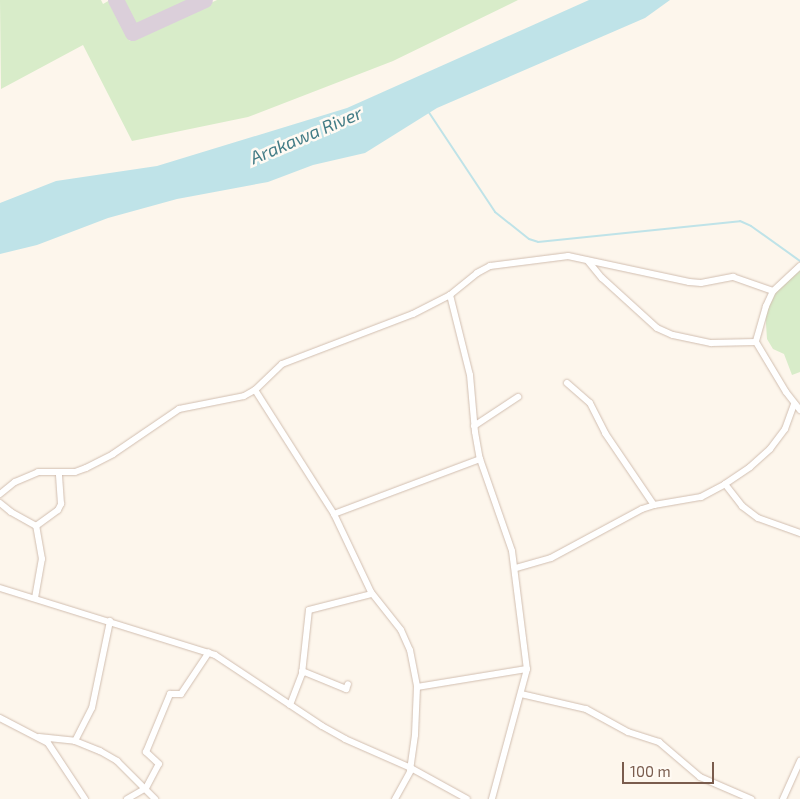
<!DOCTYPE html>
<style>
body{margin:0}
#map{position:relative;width:800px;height:799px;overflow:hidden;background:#fdf6ec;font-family:"Exo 2",sans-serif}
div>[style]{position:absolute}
.green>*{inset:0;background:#d8ecc9}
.water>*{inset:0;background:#bfe3e8}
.stream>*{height:2px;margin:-1px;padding:0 1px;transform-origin:1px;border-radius:1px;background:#bfe3e8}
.taxiway>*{height:16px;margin:-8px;padding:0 8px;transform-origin:8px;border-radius:8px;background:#dbcfda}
.roads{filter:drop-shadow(0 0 1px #d1beb0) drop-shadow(0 0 1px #d1beb0)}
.minor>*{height:6px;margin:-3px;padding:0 3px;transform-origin:3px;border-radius:3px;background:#fff}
span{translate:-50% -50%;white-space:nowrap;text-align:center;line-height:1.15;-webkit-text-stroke:5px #fffaf3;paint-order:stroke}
.water-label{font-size:18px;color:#437c86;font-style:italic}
.scale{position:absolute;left:622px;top:762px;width:92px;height:22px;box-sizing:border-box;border:2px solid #7a5c4d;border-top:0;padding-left:6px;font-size:15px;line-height:18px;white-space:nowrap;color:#7a5c4d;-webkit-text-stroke:4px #fffaf3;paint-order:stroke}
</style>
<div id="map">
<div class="green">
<div style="clip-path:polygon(0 0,101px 0,103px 4px,110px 0,130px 41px,217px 0,518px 0,393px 61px,248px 117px,132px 141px,83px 45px,1px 89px)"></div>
<div style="clip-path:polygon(122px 0,193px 0,135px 27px)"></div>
<div style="clip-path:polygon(800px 266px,800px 372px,792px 375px,784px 354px,773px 349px,767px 339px,765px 309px,773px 291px)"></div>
</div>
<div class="water">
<div style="clip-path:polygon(589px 0,670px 0,645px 18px,437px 108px,365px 153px,313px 165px,268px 182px,177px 199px,108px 218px,37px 245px,0 254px,0 203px,56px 181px,157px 166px,347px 108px)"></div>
</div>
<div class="stream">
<div style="left:428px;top:111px;width:121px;rotate:56.4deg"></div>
<div style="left:495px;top:212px;width:43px;rotate:38.5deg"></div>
<div style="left:529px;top:239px;width:9px;rotate:18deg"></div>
<div style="left:538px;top:242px;width:203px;rotate:-5.9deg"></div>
<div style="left:740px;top:221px;width:12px;rotate:24deg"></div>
<div style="left:751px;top:226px;width:60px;rotate:35.5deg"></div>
</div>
<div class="taxiway">
<div style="left:116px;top:0;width:37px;rotate:63deg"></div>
<div style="left:133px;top:33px;width:79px;rotate:-24.6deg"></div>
</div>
<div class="roads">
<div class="minor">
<div style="left:588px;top:261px;width:22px;rotate:51deg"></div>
<div style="left:602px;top:278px;width:74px;rotate:42.3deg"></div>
<div style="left:657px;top:328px;width:17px;rotate:24deg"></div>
<div style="left:673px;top:335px;width:39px;rotate:12deg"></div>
<div style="left:711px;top:343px;width:45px;rotate:-1.3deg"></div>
<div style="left:800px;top:266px;width:37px;rotate:137deg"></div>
<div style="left:773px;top:291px;width:17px;rotate:115deg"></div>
<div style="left:766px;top:306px;width:37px;rotate:106deg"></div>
<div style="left:756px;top:342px;width:58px;rotate:59deg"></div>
<div style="left:786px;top:392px;width:23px;rotate:52deg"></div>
<div style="left:450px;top:295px;width:82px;rotate:76deg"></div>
<div style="left:470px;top:375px;width:57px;rotate:85deg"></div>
<div style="left:475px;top:432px;width:27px;rotate:80deg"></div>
<div style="left:480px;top:459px;width:97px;rotate:70.8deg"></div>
<div style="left:512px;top:551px;width:119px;rotate:82.8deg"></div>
<div style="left:527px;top:669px;width:135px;rotate:105.1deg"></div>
<div style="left:567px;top:383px;width:30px;rotate:41deg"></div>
<div style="left:590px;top:403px;width:34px;rotate:63deg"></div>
<div style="left:605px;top:433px;width:87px;rotate:55.8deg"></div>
<div style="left:255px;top:390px;width:147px;rotate:57.5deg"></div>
<div style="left:334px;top:514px;width:86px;rotate:64.6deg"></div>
<div style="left:371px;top:592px;width:48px;rotate:51.7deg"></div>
<div style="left:401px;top:630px;width:22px;rotate:66deg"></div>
<div style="left:410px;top:650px;width:38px;rotate:79deg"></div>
<div style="left:417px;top:687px;width:48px;rotate:92.4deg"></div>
<div style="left:415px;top:735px;width:37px;rotate:98deg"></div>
<div style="left:410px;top:772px;width:31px;rotate:119deg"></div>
<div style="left:474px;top:426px;width:53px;rotate:-33.4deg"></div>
<div style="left:725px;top:484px;width:28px;rotate:52deg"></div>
<div style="left:742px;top:506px;width:20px;rotate:37deg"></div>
<div style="left:758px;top:518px;width:45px;rotate:19.7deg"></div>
<div style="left:0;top:494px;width:19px;rotate:-39deg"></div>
<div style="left:15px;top:482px;width:25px;rotate:-23deg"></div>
<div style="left:38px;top:472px;width:37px"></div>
<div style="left:75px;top:472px;width:12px;rotate:-20deg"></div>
<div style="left:86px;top:468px;width:30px;rotate:-27deg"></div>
<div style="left:113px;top:454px;width:80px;rotate:-34.3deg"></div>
<div style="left:179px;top:409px;width:66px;rotate:-11.3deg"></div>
<div style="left:244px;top:396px;width:13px;rotate:-29deg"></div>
<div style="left:255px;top:390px;width:37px;rotate:-44deg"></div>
<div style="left:282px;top:364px;width:140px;rotate:-20.9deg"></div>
<div style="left:413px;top:314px;width:42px;rotate:-27.2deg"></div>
<div style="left:450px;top:295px;width:35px;rotate:-39deg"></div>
<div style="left:477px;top:273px;width:15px;rotate:-28deg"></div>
<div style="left:490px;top:266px;width:79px;rotate:-7.3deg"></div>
<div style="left:568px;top:256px;width:124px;rotate:12.1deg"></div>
<div style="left:689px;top:282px;width:12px;rotate:5deg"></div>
<div style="left:701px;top:283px;width:33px;rotate:-11deg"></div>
<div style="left:733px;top:277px;width:42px;rotate:19.3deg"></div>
<div style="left:0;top:503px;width:14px;rotate:39deg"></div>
<div style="left:11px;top:512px;width:29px;rotate:29deg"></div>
<div style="left:334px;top:514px;width:156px;rotate:-20.6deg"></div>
<div style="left:36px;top:526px;width:27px;rotate:-36deg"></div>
<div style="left:58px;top:510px;width:7px;rotate:-63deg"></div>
<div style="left:61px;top:504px;width:32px;rotate:-94deg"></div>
<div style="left:516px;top:568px;width:36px;rotate:-16deg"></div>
<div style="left:551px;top:558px;width:103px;rotate:-28.3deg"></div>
<div style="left:642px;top:509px;width:13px;rotate:-18deg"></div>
<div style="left:654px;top:505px;width:48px;rotate:-9.7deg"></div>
<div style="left:701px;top:497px;width:27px;rotate:-28deg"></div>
<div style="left:725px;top:484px;width:30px;rotate:-34deg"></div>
<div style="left:750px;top:467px;width:27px;rotate:-42deg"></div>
<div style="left:770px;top:449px;width:25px;rotate:-53deg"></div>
<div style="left:785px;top:429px;width:27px;rotate:-70deg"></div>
<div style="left:0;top:588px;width:225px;rotate:17.3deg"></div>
<div style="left:215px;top:655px;width:128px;rotate:33.6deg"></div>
<div style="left:322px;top:726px;width:26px;rotate:29deg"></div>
<div style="left:345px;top:739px;width:72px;rotate:23.7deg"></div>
<div style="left:411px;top:768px;width:64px;rotate:29deg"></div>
<div style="left:35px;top:598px;width:40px;rotate:-80deg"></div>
<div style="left:42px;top:559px;width:34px;rotate:-100deg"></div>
<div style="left:302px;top:671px;width:48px;rotate:22.2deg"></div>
<div style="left:346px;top:689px;width:5px;rotate:-68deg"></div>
<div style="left:417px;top:687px;width:111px;rotate:-9.3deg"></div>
<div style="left:521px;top:694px;width:67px;rotate:13deg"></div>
<div style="left:586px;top:709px;width:48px;rotate:28.7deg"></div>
<div style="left:628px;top:732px;width:33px;rotate:18deg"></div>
<div style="left:659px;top:742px;width:54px;rotate:40.5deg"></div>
<div style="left:700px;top:777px;width:56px;rotate:23.3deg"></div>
<div style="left:290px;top:705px;width:33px;rotate:-69deg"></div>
<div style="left:302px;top:674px;width:64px;rotate:-83.8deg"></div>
<div style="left:309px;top:610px;width:65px;rotate:-14.3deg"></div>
<div style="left:0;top:718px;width:54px;rotate:27.5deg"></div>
<div style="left:48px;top:743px;width:67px;rotate:56.5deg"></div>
<div style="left:39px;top:737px;width:36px;rotate:6deg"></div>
<div style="left:75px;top:741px;width:27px;rotate:22deg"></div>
<div style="left:100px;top:751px;width:20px;rotate:30deg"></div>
<div style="left:117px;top:761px;width:54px;rotate:45deg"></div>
<div style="left:75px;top:741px;width:37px;rotate:-63deg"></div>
<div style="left:92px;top:708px;width:89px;rotate:-78.3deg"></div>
<div style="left:127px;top:799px;width:22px;rotate:-30deg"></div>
<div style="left:146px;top:788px;width:27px;rotate:-62deg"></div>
<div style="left:159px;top:764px;width:18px;rotate:-137deg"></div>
<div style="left:146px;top:752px;width:63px;rotate:-67.5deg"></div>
<div style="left:170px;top:694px;width:11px"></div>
<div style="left:181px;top:694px;width:50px;rotate:-56.3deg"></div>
<div style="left:783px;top:799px;width:42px;rotate:-65.9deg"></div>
</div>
</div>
<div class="water-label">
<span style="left:306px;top:135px;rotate:-23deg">Arakawa River</span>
</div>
<div class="scale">100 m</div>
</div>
